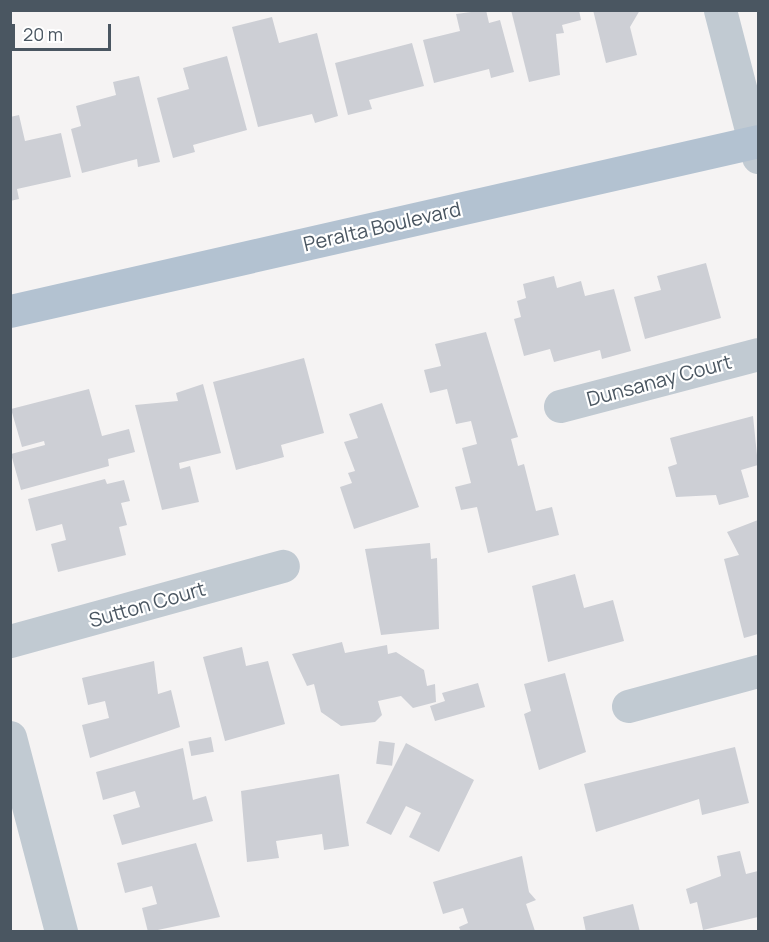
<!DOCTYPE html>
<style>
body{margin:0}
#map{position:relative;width:769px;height:942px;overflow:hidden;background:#f5f3f3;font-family:Manrope,sans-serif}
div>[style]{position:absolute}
.building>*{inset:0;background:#cdcfd5;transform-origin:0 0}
.street>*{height:33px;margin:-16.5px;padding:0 16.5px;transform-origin:16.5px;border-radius:16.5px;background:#c1cad2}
.primary>*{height:33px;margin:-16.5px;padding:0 16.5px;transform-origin:16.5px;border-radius:16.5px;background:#b3c2d1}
span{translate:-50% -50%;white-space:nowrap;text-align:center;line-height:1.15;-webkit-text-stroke:4.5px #fff;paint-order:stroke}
.street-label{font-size:20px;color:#4a5661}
.frame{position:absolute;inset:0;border:12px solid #4a5661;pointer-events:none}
.scale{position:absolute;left:12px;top:24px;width:99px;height:27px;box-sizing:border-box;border:3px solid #4a5661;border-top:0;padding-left:8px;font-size:18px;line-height:21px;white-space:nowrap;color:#4a5661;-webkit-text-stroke:4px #fff;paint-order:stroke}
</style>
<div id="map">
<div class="building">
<div style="clip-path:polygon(486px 10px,489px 23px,500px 20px,514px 72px,491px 78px,489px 69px,434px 83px,423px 40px,460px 31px,456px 14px)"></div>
<div style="clip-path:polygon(511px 10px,579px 10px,581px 20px,562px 25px,564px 33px,556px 34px,560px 75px,529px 82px)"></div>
<div style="clip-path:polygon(593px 10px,640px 10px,630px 27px,637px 55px,606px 63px)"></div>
<div style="clip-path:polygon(272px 17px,279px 43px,317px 33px,338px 116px,315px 123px,312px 114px,258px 127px,232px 27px)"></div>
<div style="clip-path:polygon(412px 43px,424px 86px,369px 100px,372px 109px,348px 115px,335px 63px)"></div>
<div style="clip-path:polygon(227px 56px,247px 130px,193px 145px,195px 152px,173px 158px,157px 98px,189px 89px,183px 68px)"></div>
<div style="clip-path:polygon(139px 76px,160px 162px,138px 167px,137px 159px,82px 173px,71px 129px,81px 126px,76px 106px,116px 95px,113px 82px)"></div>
<div style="clip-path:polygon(19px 115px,25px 141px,61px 133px,71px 177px,17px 189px,19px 199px,10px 201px,10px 117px)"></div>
<div style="clip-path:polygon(706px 263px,721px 318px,645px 339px,634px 297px,661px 290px,657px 276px)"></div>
<div style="clip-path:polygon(554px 276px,557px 288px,581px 281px,585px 296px,614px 289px,631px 351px,602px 359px,600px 350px,554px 362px,550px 349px,524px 356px,514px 319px,521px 317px,517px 301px,526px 298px,523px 284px)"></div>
<div style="clip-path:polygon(486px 332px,518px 437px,511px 439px,518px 466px,524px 464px,536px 511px,552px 507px,559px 535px,488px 553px,477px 507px,461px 510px,455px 487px,471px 483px,462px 448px,477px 444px,471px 421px,456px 424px,447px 389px,430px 393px,424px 370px,441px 366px,435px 344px)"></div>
<div style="clip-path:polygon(304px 358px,324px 433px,281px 445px,284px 457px,236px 470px,213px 382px)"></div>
<div style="clip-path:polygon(203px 384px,221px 453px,179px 463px,180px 469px,190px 466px,199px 502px,162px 510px,135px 405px,178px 401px,176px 393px)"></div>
<div style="clip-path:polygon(89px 389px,102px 436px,129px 429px,135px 452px,108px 459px,109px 466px,21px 490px,11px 454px,45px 445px,44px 441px,22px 447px,11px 409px)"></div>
<div style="clip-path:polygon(382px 403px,419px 507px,354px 529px,340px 487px,352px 483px,348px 473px,355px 471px,344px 442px,358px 438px,349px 414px)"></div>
<div style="clip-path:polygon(753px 416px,758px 465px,741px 470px,749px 497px,719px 505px,716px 495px,676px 497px,668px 467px,677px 464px,670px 438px)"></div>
<div style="clip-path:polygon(105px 479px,107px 484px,124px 480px,130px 501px,121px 503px,127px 525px,119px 527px,126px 555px,58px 572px,51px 544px,66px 540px,62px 524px,36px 531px,28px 499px)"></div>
<div style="clip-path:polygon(758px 520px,758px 634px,744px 638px,724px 559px,739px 555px,727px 532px)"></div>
<div style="clip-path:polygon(430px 543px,431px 559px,437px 558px,439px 629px,381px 635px,365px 549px)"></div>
<div style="clip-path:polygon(575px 574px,584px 608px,613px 600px,624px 641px,548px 662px,532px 586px)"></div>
<div style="clip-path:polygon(342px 642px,345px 653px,387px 645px,388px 654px,396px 652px,424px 670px,427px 686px,435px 684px,436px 702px,413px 708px,401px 696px,378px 701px,382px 715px,375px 722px,341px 726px,321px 712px,314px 684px,307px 686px,292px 654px)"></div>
<div style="clip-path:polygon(242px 647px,246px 666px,268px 661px,285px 724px,225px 741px,203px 657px)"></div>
<div style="clip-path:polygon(154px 661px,158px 694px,171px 690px,180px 727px,90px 758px,82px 725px,109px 718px,105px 701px,88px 705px,82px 678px)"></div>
<div style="clip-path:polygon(565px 673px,586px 752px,539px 770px,524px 714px,531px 711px,524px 684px)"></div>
<div style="clip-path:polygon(478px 683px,485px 707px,435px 721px,430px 706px,445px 701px,442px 693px)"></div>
<div style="left:211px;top:737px;width:15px;height:23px;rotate:79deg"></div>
<div style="left:379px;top:741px;width:16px;height:23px;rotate:7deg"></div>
<div style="clip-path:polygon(406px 743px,474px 780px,439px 852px,409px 837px,421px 813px,406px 806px,391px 835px,366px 823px)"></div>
<div style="clip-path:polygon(735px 747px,749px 803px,702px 815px,699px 799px,596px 832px,584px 784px)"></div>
<div style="clip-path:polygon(183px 748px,193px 800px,206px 796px,213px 821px,122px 845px,113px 815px,140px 807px,135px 791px,103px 800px,96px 772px)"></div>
<div style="clip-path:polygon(339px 774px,349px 846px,324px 850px,322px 834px,276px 841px,279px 858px,247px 862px,241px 791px)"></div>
<div style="clip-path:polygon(196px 843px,220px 917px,148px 932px,142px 908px,157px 904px,152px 886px,125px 893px,117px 863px)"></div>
<div style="clip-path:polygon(740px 851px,746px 874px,758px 871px,758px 917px,703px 930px,697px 902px,690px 904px,686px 889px,721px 876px,717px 856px)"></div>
<div style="clip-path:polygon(522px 856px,529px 892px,536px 900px,526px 904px,535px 931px,461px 932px,459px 927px,468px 923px,463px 908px,443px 914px,433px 882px)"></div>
<div style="clip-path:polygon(633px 904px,640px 932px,586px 932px,583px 917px)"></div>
</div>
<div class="street">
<div style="left:720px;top:10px;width:152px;rotate:75.5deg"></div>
<div style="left:560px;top:406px;width:205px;rotate:-14.7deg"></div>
<div style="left:10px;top:641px;width:283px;rotate:-15.4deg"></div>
<div style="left:628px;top:706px;width:135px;rotate:-15.1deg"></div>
<div style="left:10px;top:737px;width:202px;rotate:75.3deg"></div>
</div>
<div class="primary">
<div style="left:10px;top:311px;width:767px;rotate:-12.8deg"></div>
</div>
<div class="street-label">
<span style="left:382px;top:226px;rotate:-13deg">Peralta Boulevard</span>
<span style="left:659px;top:380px;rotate:-15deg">Dunsanay Court</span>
<span style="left:147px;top:604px;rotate:-16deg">Sutton Court</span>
</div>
<div class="frame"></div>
<div class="scale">20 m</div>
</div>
